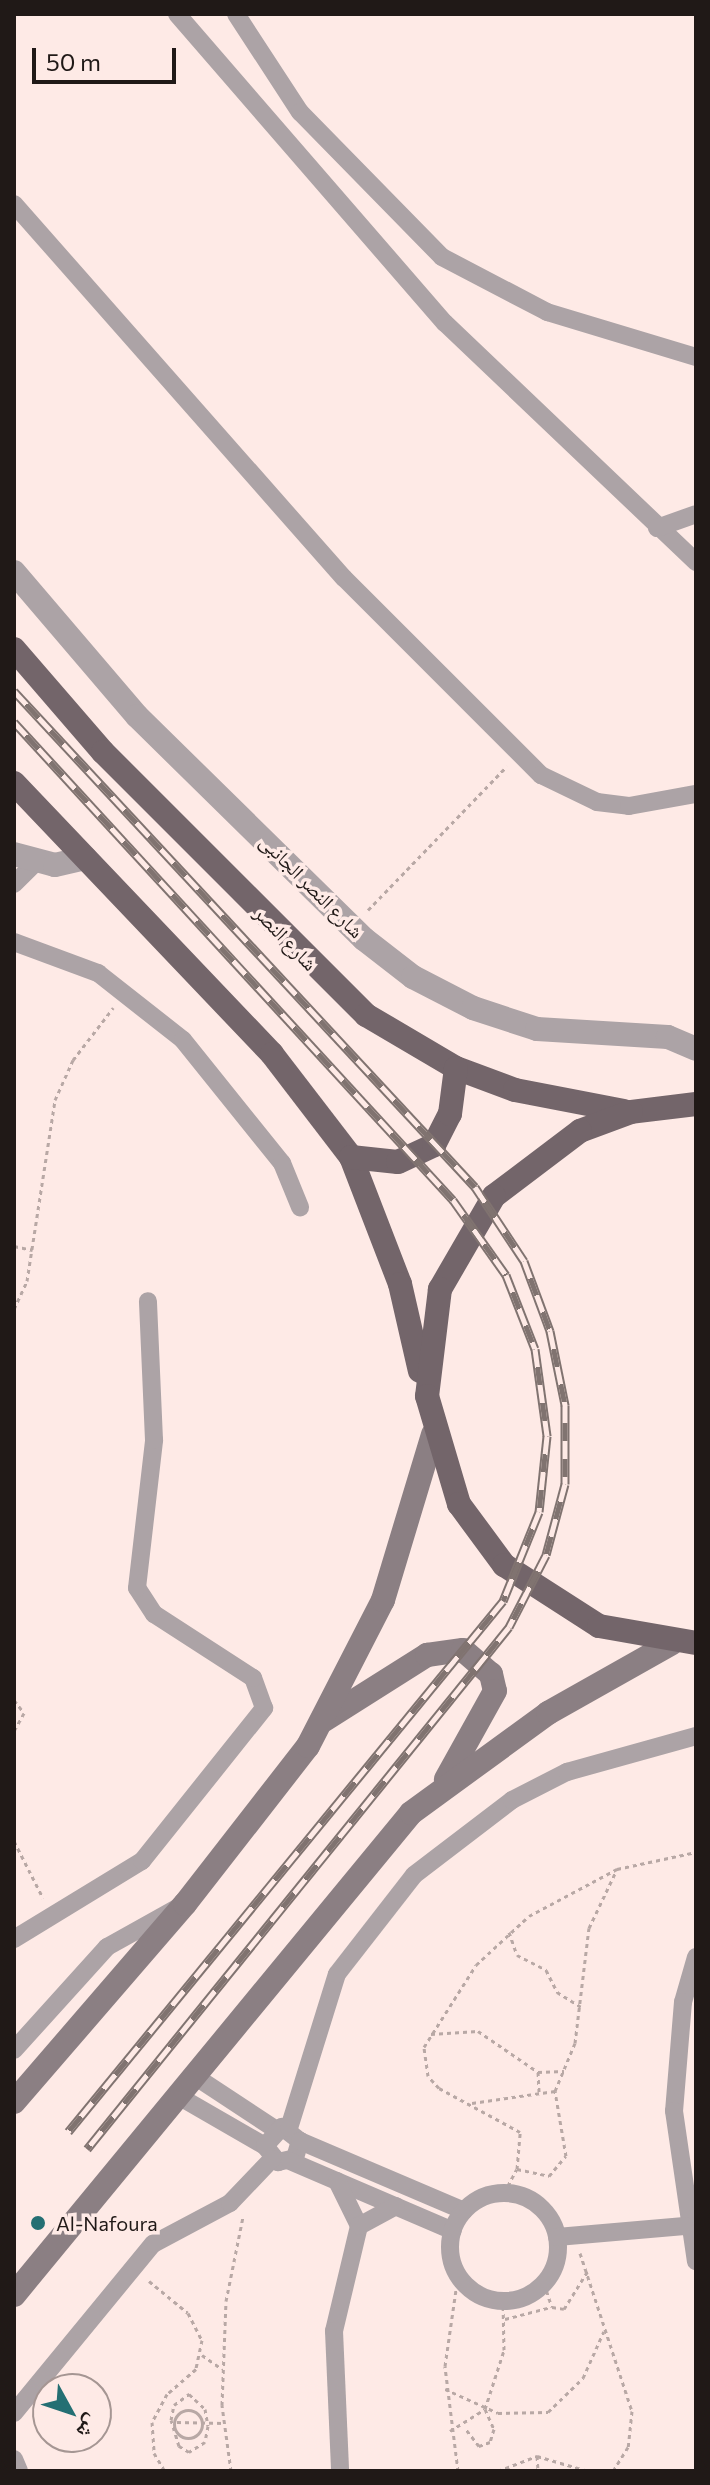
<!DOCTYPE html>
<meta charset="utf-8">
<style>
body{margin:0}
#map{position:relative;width:710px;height:2485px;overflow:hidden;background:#feeae6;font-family:Commissioner,"Noto Naskh Arabic",sans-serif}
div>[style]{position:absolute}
.path>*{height:3px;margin-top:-1.5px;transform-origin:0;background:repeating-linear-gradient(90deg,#b8a8a5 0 4px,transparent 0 8px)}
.path>.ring{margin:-1.5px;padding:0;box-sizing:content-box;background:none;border:3px solid #b8a8a5;border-radius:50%}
.minor>*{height:18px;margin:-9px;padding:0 9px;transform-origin:9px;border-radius:9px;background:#aca3a6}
.minor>.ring{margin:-9px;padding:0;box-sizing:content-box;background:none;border:18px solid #aca3a6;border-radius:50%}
.tertiary>*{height:24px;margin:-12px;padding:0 12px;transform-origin:12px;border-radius:12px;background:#aca3a6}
.secondary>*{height:24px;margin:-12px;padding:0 12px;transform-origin:12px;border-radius:12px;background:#8b7f83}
.primary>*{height:24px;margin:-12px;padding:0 12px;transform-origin:12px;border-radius:12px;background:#73656a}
.rail>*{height:9px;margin-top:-4.5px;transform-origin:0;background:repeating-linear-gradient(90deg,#feeae6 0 18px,#807370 0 36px);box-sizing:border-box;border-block:2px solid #807370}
.dots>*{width:22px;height:22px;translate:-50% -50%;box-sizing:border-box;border:4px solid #feeae6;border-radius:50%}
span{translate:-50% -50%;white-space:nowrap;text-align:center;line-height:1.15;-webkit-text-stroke:7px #feeae6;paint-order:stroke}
.street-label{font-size:20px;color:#201917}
.poi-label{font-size:20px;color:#201917}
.left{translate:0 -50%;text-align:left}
.frame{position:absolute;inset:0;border:16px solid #201917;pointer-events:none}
.north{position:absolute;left:32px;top:2373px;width:80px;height:80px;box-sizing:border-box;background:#feeae6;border:2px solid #a59693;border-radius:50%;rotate:130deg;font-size:22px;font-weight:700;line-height:32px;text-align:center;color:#201917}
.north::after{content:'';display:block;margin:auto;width:28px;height:36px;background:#246f73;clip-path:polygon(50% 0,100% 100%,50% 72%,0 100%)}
.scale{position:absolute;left:32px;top:48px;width:144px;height:36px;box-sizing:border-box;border:4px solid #201917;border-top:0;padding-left:10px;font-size:24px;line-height:28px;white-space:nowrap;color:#201917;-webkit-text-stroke:6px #feeae6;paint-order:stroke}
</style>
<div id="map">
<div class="path">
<div style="left:368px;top:910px;width:200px;rotate:-46deg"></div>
<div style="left:14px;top:1246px;width:19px;rotate:12deg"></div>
<div style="left:14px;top:1309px;width:31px;rotate:-65deg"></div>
<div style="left:27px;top:1281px;width:183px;rotate:-81.2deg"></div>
<div style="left:55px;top:1100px;width:44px;rotate:-65.8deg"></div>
<div style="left:73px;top:1060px;width:66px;rotate:-52.4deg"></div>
<div style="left:14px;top:1700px;width:16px;rotate:52deg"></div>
<div style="left:24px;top:1713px;width:21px;rotate:119deg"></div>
<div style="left:14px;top:1841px;width:64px;rotate:63deg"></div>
<div style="left:509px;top:1932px;width:24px;rotate:71deg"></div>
<div style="left:517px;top:1955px;width:33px;rotate:27deg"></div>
<div style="left:546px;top:1970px;width:25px;rotate:63deg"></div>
<div style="left:557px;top:1992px;width:28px;rotate:32deg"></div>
<div style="left:431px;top:2034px;width:47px;rotate:-3.7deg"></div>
<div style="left:478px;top:2031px;width:73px;rotate:34.3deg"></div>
<div style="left:538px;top:2072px;width:26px;rotate:-2deg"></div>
<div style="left:538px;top:2072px;width:20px;rotate:87deg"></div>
<div style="left:472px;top:2103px;width:84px;rotate:-8.2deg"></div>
<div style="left:517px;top:2169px;width:33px;rotate:12deg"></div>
<div style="left:549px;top:2176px;width:26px;rotate:-50deg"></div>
<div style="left:566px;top:2156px;width:66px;rotate:-99.6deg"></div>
<div style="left:555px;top:2091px;width:52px;rotate:-67.4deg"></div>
<div style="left:575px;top:2043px;width:116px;rotate:-83.1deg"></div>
<div style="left:589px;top:1928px;width:65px;rotate:-64.6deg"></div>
<div style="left:504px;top:2193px;width:27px;rotate:-62deg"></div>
<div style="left:517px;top:2169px;width:37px;rotate:-85deg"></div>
<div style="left:520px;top:2132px;width:92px;rotate:-151.5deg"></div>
<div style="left:439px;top:2088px;width:16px;rotate:-133deg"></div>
<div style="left:428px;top:2076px;width:29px;rotate:-98deg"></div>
<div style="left:424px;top:2047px;width:97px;rotate:-57.6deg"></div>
<div style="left:476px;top:1965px;width:72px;rotate:-42.8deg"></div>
<div style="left:529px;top:1916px;width:100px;rotate:-28.1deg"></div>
<div style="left:617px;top:1869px;width:81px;rotate:-12.1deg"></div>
<div style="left:580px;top:2253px;width:166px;rotate:71.8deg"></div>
<div style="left:632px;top:2411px;width:36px;rotate:96deg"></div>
<div style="left:628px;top:2447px;width:28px;rotate:122deg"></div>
<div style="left:149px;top:2281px;width:50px;rotate:39.4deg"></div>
<div style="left:188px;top:2313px;width:30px;rotate:63deg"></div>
<div style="left:202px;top:2340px;width:30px;rotate:102deg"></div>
<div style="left:196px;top:2369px;width:38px;rotate:139deg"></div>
<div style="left:167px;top:2394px;width:32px;rotate:118deg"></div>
<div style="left:152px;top:2422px;width:31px;rotate:86deg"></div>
<div style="left:154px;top:2453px;width:21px;rotate:59deg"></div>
<div style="left:544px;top:2283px;width:25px;rotate:72deg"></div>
<div style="left:552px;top:2307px;width:12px;rotate:9deg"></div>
<div style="left:564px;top:2309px;width:47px;rotate:-58deg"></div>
<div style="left:505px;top:2319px;width:48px;rotate:-14.6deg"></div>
<div style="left:202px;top:2355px;width:24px;rotate:35deg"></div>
<div style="left:445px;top:2389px;width:58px;rotate:24.4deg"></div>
<div style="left:498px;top:2413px;width:50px;rotate:-1.1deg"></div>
<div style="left:548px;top:2412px;width:49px;rotate:-44.2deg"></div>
<div style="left:583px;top:2378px;width:51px;rotate:-65.9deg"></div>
<div style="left:189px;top:2394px;width:22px;rotate:43deg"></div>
<div style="left:205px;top:2409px;width:17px;rotate:80deg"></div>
<div style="left:208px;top:2426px;width:16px;rotate:101deg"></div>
<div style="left:205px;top:2442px;width:19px;rotate:148deg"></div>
<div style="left:189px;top:2452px;width:12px;rotate:-149deg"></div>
<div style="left:179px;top:2446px;width:27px;rotate:-107deg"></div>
<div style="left:171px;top:2420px;width:15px;rotate:-79deg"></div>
<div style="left:174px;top:2405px;width:19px;rotate:-36deg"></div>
<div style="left:485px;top:2409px;width:62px;rotate:-72.1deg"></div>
<div style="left:504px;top:2350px;width:49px;rotate:-91.2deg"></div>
<div class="ring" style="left:174px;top:2410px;width:25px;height:25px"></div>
<div style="left:177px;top:2422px;width:47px;rotate:1.2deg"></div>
<div style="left:450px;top:2431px;width:41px;rotate:-32.2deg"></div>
<div style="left:485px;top:2409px;width:22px;rotate:66deg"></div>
<div style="left:494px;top:2429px;width:14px;rotate:107deg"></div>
<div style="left:490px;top:2442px;width:12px;rotate:160deg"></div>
<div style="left:479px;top:2446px;width:23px;rotate:-128deg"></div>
<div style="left:537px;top:2456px;width:15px;rotate:86deg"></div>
<div style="left:231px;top:2471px;width:67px;rotate:-97.8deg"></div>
<div style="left:222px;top:2405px;width:104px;rotate:-87.8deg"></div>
<div style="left:226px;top:2301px;width:86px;rotate:-78.6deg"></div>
<div style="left:458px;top:2471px;width:106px;rotate:-97.1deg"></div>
<div style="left:445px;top:2366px;width:91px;rotate:-81.8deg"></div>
<div style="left:498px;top:2471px;width:42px;rotate:-21deg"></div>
<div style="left:537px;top:2456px;width:53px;rotate:16.4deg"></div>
</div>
<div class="minor">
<div style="left:177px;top:14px;width:409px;rotate:49.1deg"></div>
<div style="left:445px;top:323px;width:347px;rotate:43.6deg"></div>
<div style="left:236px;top:14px;width:117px;rotate:56.9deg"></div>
<div style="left:300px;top:112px;width:203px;rotate:45.6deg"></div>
<div style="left:442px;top:257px;width:119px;rotate:27.6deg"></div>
<div style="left:547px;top:312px;width:156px;rotate:16.8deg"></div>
<div style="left:14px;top:204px;width:499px;rotate:48.6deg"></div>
<div style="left:344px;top:578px;width:279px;rotate:45deg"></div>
<div style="left:541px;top:775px;width:62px;rotate:25.7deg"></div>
<div style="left:597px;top:802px;width:32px;rotate:7deg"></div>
<div style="left:629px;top:806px;width:68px;rotate:-10.2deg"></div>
<div style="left:657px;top:528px;width:41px;rotate:-19.7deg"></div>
<div style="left:14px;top:884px;width:30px;rotate:-45deg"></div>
<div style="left:14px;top:942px;width:90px;rotate:20.3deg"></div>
<div style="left:98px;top:973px;width:108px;rotate:38.2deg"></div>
<div style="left:183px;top:1040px;width:158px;rotate:51.2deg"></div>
<div style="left:282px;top:1163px;width:48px;rotate:67.8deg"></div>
<div style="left:14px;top:1939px;width:150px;rotate:-31.4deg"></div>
<div style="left:142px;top:1861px;width:196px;rotate:-51.4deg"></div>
<div style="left:264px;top:1708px;width:32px;rotate:-110deg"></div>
<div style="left:253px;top:1678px;width:118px;rotate:-147.1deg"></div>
<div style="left:154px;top:1614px;width:31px;rotate:-123deg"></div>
<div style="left:137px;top:1588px;width:149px;rotate:-83.4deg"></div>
<div style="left:154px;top:1440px;width:139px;rotate:-92.5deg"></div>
<div style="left:696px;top:1957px;width:47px;rotate:106.1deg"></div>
<div style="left:683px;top:2002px;width:109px;rotate:94.7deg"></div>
<div style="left:674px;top:2111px;width:152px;rotate:81.7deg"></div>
<div style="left:14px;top:2050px;width:139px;rotate:-47.9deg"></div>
<div style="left:107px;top:1947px;width:82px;rotate:-29.1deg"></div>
<div style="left:196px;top:2077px;width:95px;rotate:33.4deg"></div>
<div style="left:180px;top:2097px;width:98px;rotate:30deg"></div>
<div style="left:265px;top:2146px;width:21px;rotate:51deg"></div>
<div style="left:278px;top:2162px;width:17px;rotate:-13deg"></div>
<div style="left:295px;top:2158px;width:18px;rotate:-74deg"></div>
<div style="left:300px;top:2141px;width:23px;rotate:-142deg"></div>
<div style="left:282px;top:2127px;width:25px;rotate:132deg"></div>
<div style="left:289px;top:2128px;width:161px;rotate:-72.7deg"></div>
<div style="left:337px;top:1974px;width:125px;rotate:-52.1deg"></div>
<div style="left:414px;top:1875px;width:123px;rotate:-37.4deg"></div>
<div style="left:512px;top:1800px;width:62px;rotate:-27deg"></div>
<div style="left:567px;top:1772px;width:134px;rotate:-15.6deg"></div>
<div style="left:300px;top:2141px;width:178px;rotate:23.1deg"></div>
<div style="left:290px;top:2161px;width:177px;rotate:23.2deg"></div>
<div style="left:337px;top:2181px;width:50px;rotate:63.9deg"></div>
<div style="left:359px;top:2226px;width:108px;rotate:103.4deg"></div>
<div style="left:334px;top:2331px;width:140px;rotate:87.5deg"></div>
<div class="ring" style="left:450px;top:2193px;width:90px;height:90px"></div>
<div style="left:359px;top:2226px;width:42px;rotate:-28.4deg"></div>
<div style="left:557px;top:2237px;width:128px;rotate:-4.9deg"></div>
<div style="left:14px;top:2413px;width:219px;rotate:-50.6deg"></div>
<div style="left:153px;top:2244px;width:87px;rotate:-28deg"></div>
<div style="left:230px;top:2203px;width:61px;rotate:-46.3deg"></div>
<div style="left:14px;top:2459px;width:13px;rotate:67deg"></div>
</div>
<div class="tertiary">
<div style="left:14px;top:572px;width:189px;rotate:49.5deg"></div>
<div style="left:137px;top:716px;width:318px;rotate:44.5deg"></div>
<div style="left:364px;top:939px;width:62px;rotate:37.8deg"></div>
<div style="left:413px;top:977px;width:68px;rotate:27.3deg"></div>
<div style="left:473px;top:1008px;width:67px;rotate:18.2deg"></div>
<div style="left:537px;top:1029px;width:131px;rotate:3.5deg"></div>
<div style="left:668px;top:1037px;width:30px;rotate:23deg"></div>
<div style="left:14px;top:854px;width:42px;rotate:15deg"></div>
<div style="left:55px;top:865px;width:31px;rotate:-13deg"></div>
</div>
<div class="secondary">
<div style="left:324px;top:1720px;width:122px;rotate:-32.3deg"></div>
<div style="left:427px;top:1655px;width:36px;rotate:-8deg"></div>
<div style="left:463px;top:1650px;width:37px;rotate:41deg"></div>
<div style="left:491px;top:1674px;width:17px;rotate:77deg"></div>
<div style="left:495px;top:1691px;width:101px;rotate:119.1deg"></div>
<div style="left:14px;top:2102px;width:262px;rotate:-49.2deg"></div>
<div style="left:185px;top:1904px;width:200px;rotate:-52.1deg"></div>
<div style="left:308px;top:1746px;width:164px;rotate:-62.8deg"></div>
<div style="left:383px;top:1600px;width:173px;rotate:-73.2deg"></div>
<div style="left:14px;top:2295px;width:624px;rotate:-50.52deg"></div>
<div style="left:411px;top:1813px;width:170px;rotate:-36.1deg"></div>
<div style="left:548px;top:1713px;width:142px;rotate:-29.4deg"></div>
</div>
<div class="primary">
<div style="left:14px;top:649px;width:136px;rotate:49.2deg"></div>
<div style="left:103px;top:752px;width:372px;rotate:45deg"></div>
<div style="left:366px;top:1015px;width:104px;rotate:30.5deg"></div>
<div style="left:456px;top:1068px;width:63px;rotate:20.4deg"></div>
<div style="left:515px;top:1090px;width:111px;rotate:10.9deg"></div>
<div style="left:14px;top:783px;width:374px;rotate:46.4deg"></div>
<div style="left:272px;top:1054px;width:130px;rotate:52.5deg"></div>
<div style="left:351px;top:1157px;width:136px;rotate:68.9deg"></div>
<div style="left:400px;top:1284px;width:89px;rotate:77.1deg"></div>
<div style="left:696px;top:1104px;width:65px;rotate:173deg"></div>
<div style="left:631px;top:1112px;width:54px;rotate:159.6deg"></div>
<div style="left:580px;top:1131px;width:108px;rotate:142.9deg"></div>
<div style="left:494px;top:1196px;width:108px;rotate:120.1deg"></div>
<div style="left:440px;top:1289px;width:108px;rotate:96.9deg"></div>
<div style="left:427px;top:1396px;width:113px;rotate:73.5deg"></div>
<div style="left:459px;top:1504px;width:76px;rotate:53.6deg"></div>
<div style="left:504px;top:1565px;width:113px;rotate:32.7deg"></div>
<div style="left:599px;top:1626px;width:98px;rotate:9.9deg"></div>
<div style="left:351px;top:1157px;width:47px;rotate:6.1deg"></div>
<div style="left:398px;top:1162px;width:40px;rotate:-25deg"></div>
<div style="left:434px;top:1145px;width:35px;rotate:-63deg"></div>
<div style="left:450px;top:1114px;width:46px;rotate:-82.6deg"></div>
</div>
<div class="rail">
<div style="left:14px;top:691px;width:677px;rotate:47.09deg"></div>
<div style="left:475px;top:1187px;width:89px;rotate:56.5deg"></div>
<div style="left:524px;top:1261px;width:75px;rotate:69.6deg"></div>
<div style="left:550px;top:1331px;width:76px;rotate:78.5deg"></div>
<div style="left:565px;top:1405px;width:79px;rotate:90deg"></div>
<div style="left:565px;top:1484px;width:73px;rotate:105deg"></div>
<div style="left:546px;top:1555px;width:81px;rotate:117.2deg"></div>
<div style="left:509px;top:1627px;width:671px;rotate:128.95deg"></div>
<div style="left:14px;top:722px;width:649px;rotate:47.44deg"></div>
<div style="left:453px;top:1200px;width:92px;rotate:54.8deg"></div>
<div style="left:506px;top:1275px;width:79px;rotate:68.6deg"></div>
<div style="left:535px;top:1349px;width:88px;rotate:82.1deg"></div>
<div style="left:547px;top:1436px;width:76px;rotate:96deg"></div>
<div style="left:539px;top:1512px;width:96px;rotate:112deg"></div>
<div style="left:503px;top:1601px;width:686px;rotate:129.32deg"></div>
</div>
<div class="dots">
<div style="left:38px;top:2223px;background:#246f73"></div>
</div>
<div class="street-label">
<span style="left:312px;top:886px;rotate:45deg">شارع النصر الجانبى</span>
<span style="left:286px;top:938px;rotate:46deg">شارع النصر</span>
</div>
<div class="poi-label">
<span class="left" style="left:56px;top:2223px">Al-Nafoura</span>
</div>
<div class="frame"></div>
<div class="north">ش</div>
<div class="scale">50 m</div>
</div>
